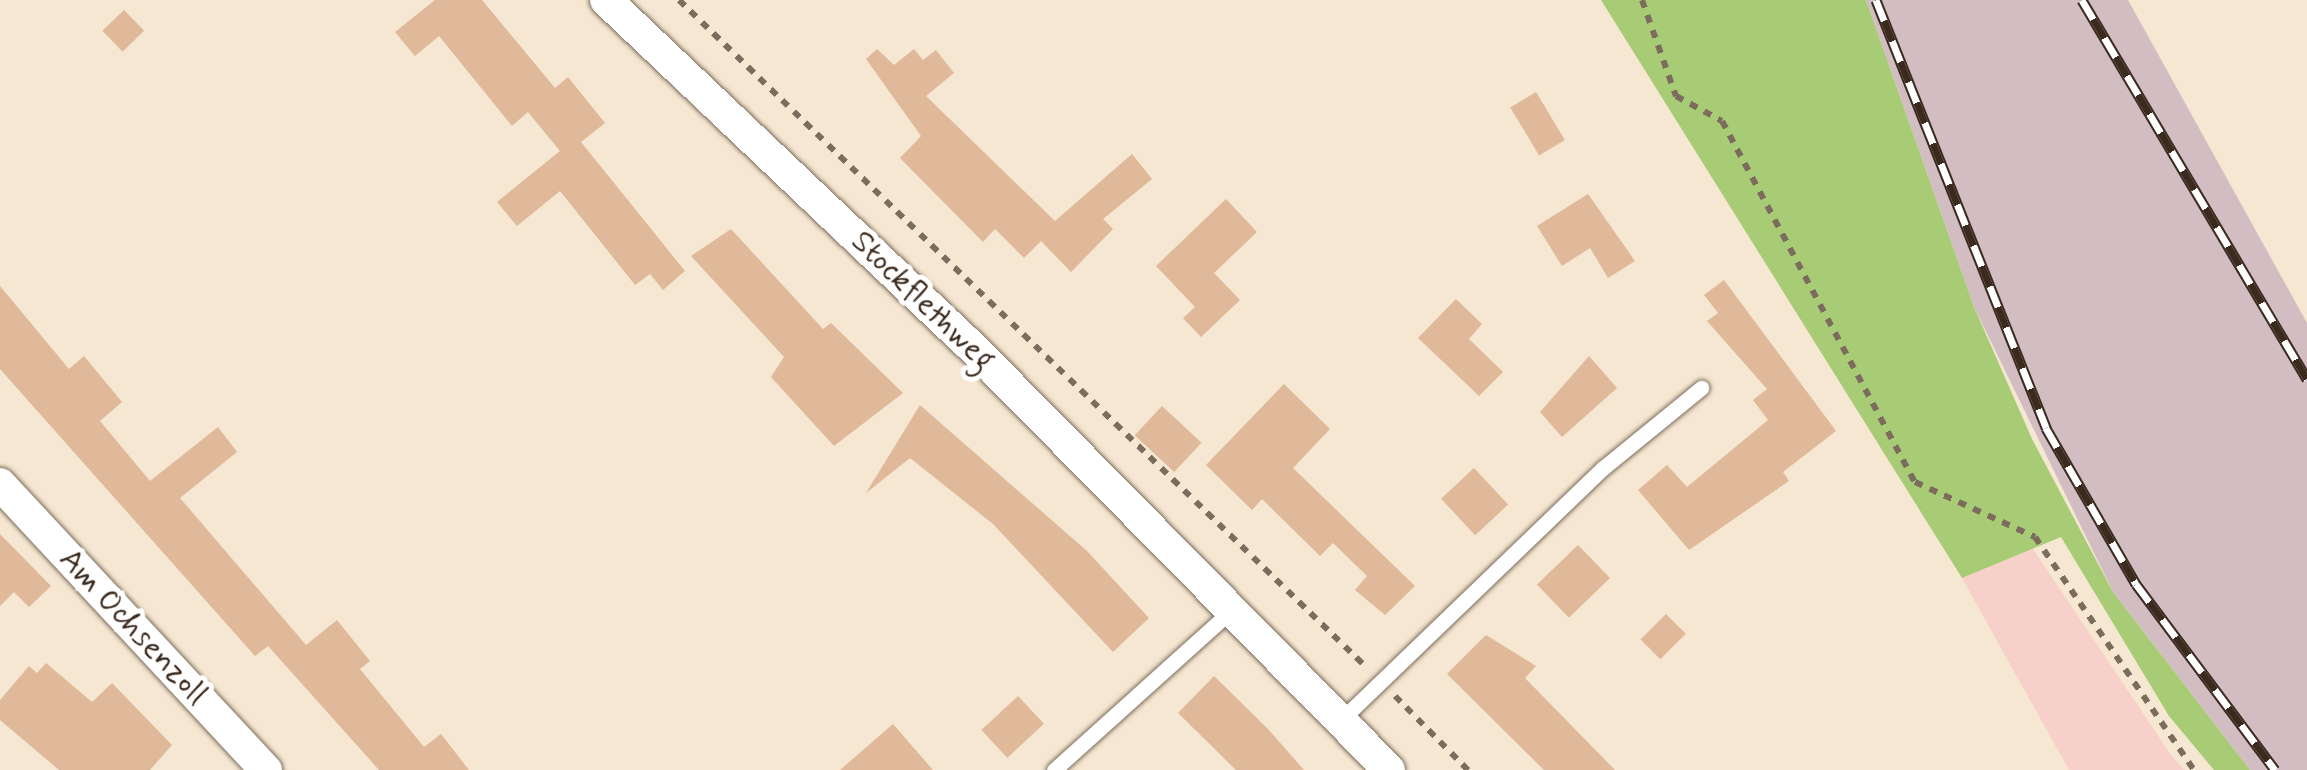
<!DOCTYPE html>
<style>
body{margin:0}
#map{position:relative;width:2307px;height:770px;overflow:hidden;background:#f5e7d1;font-family:Mynerve,sans-serif}
div>[style]{position:absolute}
.built>*{inset:0;background:#f7d0ca}
.industrial>*{inset:0;background:#d2bec2}
.green>*{inset:0;background:#a8cc75}
.building>*{inset:0;background:#dfb999;transform-origin:0 0}
.path>*{height:6px;margin-top:-3px;transform-origin:0;background:repeating-linear-gradient(90deg,#7c6c5d 0 8px,transparent 0 16px)}
.roads{filter:drop-shadow(0 0 2px #7c6c5d) drop-shadow(0 0 2px #7c6c5d)}
.lane>*{height:15px;margin:-7.5px;padding:0 7.5px;transform-origin:7.5px;border-radius:7.5px;background:#fff}
.street>*{height:32px;margin:-16px;padding:0 16px;transform-origin:16px;border-radius:16px;background:#fff}
.rail>*{height:11px;margin-top:-5.5px;transform-origin:0;background:repeating-linear-gradient(90deg,#fff 0 22px,#3b2a1e 0 44px);box-sizing:border-box;border-block:2px solid #3b2a1e}
span{translate:-50% -50%;white-space:nowrap;text-align:center;line-height:1.15;-webkit-text-stroke:10px #fff;paint-order:stroke}
.street-label{font-size:32px;color:#3b2a1e}
</style>
<div id="map">
<div class="built">
<div style="clip-path:polygon(2033px 549px,2169px 752px,2184px 770px,2069px 770px,1962px 578px)"></div>
</div>
<div class="industrial">
<div style="clip-path:polygon(1866px 0,2128px 0,2307px 323px,2307px 770px,2250px 770px,2113px 592px,1974px 307px)"></div>
</div>
<div class="green">
<div style="clip-path:polygon(1601px 0,1866px 0,1974px 307px,2032px 439px,2113px 592px,2250px 770px,2214px 770px,2169px 716px,2061px 537px,1962px 578px)"></div>
</div>
<div class="building">
<div style="clip-path:polygon(435px 0,482px 0,555px 88px,568px 77px,605px 123px,581px 142px,685px 271px,663px 290px,650px 274px,635px 285px,560px 191px,517px 226px,497px 202px,560px 151px,528px 112px,512px 126px,439px 36px,415px 56px,395px 32px)"></div>
<div style="left:124px;top:10px;width:29px;height:30px;rotate:46deg"></div>
<div style="clip-path:polygon(877px 49px,894px 65px,914px 49px,923px 60px,936px 50px,954px 73px,926px 96px,1055px 221px,1132px 154px,1152px 179px,1103px 219px,1113px 229px,1071px 272px,1041px 241px,1024px 258px,995px 229px,983px 242px,900px 158px,921px 136px,866px 59px)"></div>
<div style="left:1536px;top:92px;width:56px;height:30px;rotate:59deg"></div>
<div style="clip-path:polygon(1588px 194px,1635px 261px,1608px 278px,1590px 248px,1562px 266px,1537px 226px)"></div>
<div style="clip-path:polygon(1226px 199px,1257px 232px,1214px 273px,1240px 300px,1201px 337px,1183px 318px,1195px 307px,1156px 266px)"></div>
<div style="clip-path:polygon(731px 229px,823px 329px,831px 323px,903px 393px,834px 446px,771px 377px,784px 357px,691px 256px)"></div>
<div style="clip-path:polygon(1724px 280px,1836px 431px,1783px 472px,1789px 481px,1689px 550px,1638px 490px,1667px 465px,1687px 487px,1768px 420px,1753px 400px,1767px 389px,1707px 321px,1718px 313px,1704px 295px)"></div>
<div style="clip-path:polygon(0 286px,69px 369px,84px 356px,122px 402px,100px 421px,150px 481px,218px 427px,237px 452px,180px 498px,306px 645px,337px 620px,370px 661px,360px 669px,424px 747px,441px 734px,469px 770px,379px 770px,268px 646px,255px 656px,0 369px)"></div>
<div style="clip-path:polygon(1456px 299px,1482px 324px,1469px 339px,1503px 372px,1479px 396px,1418px 338px)"></div>
<div style="clip-path:polygon(1589px 356px,1617px 388px,1562px 437px,1540px 412px)"></div>
<div style="clip-path:polygon(1284px 384px,1330px 429px,1293px 468px,1415px 586px,1385px 615px,1355px 590px,1367px 576px,1333px 543px,1320px 556px,1262px 499px,1252px 510px,1206px 465px)"></div>
<div style="clip-path:polygon(920px 405px,1087px 551px,1149px 618px,1113px 652px,993px 524px,910px 458px,866px 493px)"></div>
<div style="left:1162px;top:406px;width:54px;height:40px;rotate:43deg"></div>
<div style="left:1474px;top:468px;width:50px;height:45px;rotate:47deg"></div>
<div style="clip-path:polygon(0 534px,51px 586px,29px 607px,14px 592px,0 606px)"></div>
<div style="left:1578px;top:545px;width:46px;height:57px;rotate:46deg"></div>
<div style="left:1666px;top:614px;width:28px;height:36px;rotate:45deg"></div>
<div style="clip-path:polygon(1486px 635px,1536px 666px,1525px 678px,1615px 770px,1544px 770px,1447px 674px)"></div>
<div style="clip-path:polygon(46px 663px,92px 702px,112px 683px,172px 745px,150px 770px,59px 770px,0 720px,0 700px,29px 666px,37px 673px)"></div>
<div style="clip-path:polygon(1214px 676px,1268px 729px,1304px 770px,1236px 770px,1178px 713px)"></div>
<div style="left:1018px;top:696px;width:38px;height:50px;rotate:47deg"></div>
<div style="clip-path:polygon(893px 724px,933px 770px,840px 770px)"></div>
</div>
<div class="path">
<div style="left:679px;top:0;width:956px;rotate:44.15deg"></div>
<div style="left:1642px;top:0;width:102px;rotate:70.5deg"></div>
<div style="left:1676px;top:96px;width:52px;rotate:28.5deg"></div>
<div style="left:1722px;top:121px;width:409px;rotate:61.9deg"></div>
<div style="left:1915px;top:482px;width:132px;rotate:24.6deg"></div>
<div style="left:2035px;top:537px;width:282px;rotate:55.7deg"></div>
<div style="left:1395px;top:696px;width:104px;rotate:45.4deg"></div>
</div>
<div class="roads">
<div class="lane">
<div style="left:1340px;top:721px;width:365px;rotate:-43.9deg"></div>
<div style="left:1603px;top:468px;width:127px;rotate:-39.2deg"></div>
<div style="left:1054px;top:770px;width:241px;rotate:-42deg"></div>
</div>
<div class="street">
<div style="left:606px;top:0;width:497px;rotate:43.5deg"></div>
<div style="left:967px;top:342px;width:601px;rotate:45.4deg"></div>
<div style="left:0;top:484px;width:391px;rotate:47.1deg"></div>
</div>
</div>
<div class="rail">
<div style="left:1876px;top:0;width:461px;rotate:68.3deg"></div>
<div style="left:2046px;top:428px;width:180px;rotate:60deg"></div>
<div style="left:2136px;top:584px;width:232px;rotate:53.2deg"></div>
<div style="left:2082px;top:0;width:441px;rotate:59.3deg"></div>
</div>
<div class="street-label">
<span style="left:923px;top:301px;rotate:44deg">Stockflethweg</span>
<span style="left:133px;top:627px;rotate:47deg">Am Ochsenzoll</span>
</div>
</div>
